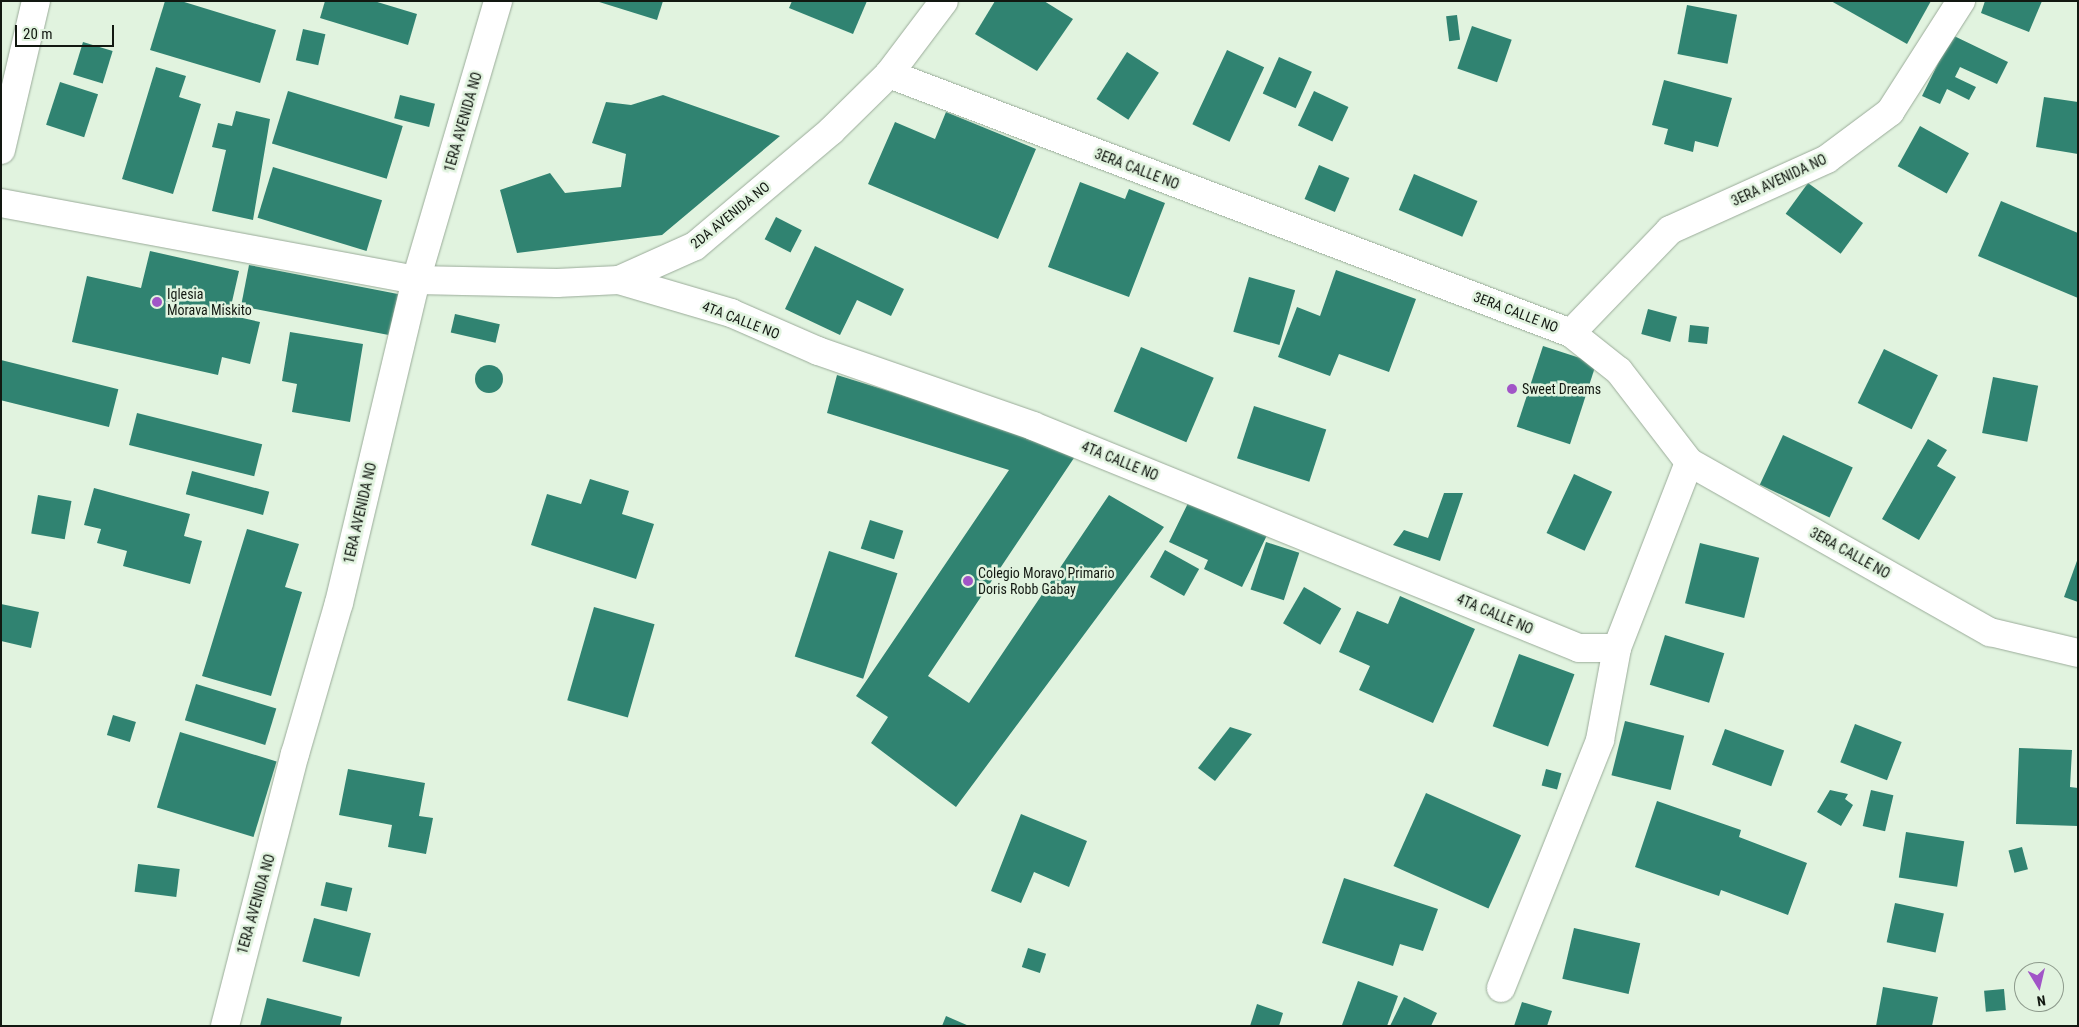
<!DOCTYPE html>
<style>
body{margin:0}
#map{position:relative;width:2079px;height:1027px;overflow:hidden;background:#e1f3df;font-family:"Roboto Condensed",sans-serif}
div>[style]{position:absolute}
.building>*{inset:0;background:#308371;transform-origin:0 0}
.round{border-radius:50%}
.roads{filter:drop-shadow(0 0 1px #9aab99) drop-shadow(0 0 1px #9aab99)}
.street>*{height:28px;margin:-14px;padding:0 14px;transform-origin:14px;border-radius:14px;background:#fff}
.secondary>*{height:28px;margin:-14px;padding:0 14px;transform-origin:14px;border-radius:14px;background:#fff}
.dots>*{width:14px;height:14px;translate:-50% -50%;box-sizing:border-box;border:2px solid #e1f3df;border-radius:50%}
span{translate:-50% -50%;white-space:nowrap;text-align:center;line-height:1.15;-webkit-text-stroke:5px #e1f3df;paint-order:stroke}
.street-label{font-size:14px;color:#121811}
.poi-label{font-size:14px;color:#121811}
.left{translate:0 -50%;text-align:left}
.frame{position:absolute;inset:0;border:2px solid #121811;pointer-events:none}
.north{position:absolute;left:2014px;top:962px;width:50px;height:50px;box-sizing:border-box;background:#e1f3df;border:1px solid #8e9b8d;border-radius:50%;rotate:171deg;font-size:14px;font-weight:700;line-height:20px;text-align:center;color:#121811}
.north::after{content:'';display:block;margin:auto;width:18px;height:22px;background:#a155c7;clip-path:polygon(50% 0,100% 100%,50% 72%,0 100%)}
.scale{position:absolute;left:15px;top:25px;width:99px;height:22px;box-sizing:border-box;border:2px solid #121811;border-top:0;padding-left:6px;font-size:15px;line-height:18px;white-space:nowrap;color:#121811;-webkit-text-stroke:4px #e1f3df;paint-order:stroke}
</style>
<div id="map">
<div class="building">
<div style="clip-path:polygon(165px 1px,181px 1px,276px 30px,260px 83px,150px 50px)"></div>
<div style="clip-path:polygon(325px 1px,374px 1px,417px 14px,408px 45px,320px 18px)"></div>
<div style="clip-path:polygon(596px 1px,663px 1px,657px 20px)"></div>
<div style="clip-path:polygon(792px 1px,867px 1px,853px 34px,789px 8px)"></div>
<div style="clip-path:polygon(995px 1px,1044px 1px,1073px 19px,1037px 71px,975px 34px)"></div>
<div style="clip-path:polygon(1831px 1px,1931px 1px,1907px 44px)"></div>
<div style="clip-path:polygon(1985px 1px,2042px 1px,2029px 32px,1981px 13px)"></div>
<div style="left:1687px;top:5px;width:51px;height:50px;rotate:11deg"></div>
<div style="left:1457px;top:15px;width:25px;height:11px;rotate:83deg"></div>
<div style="left:1472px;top:26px;width:42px;height:45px;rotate:19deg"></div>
<div style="left:303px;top:29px;width:23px;height:32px;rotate:13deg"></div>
<div style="clip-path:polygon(1952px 35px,2008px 62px,1997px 84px,1960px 67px,1955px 77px,1976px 87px,1969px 100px,1947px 89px,1940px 104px,1922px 96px)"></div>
<div style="left:83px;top:42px;width:31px;height:34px;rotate:17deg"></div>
<div style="left:1227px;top:50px;width:41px;height:82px;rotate:25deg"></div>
<div style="left:1127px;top:52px;width:38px;height:56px;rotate:33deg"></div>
<div style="left:1279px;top:57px;width:36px;height:40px;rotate:24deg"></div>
<div style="clip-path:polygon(156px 67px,186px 76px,179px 97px,201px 104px,173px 194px,122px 179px)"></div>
<div style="clip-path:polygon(1664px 80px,1732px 98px,1718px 147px,1695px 141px,1693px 152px,1664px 144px,1668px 129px,1652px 125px)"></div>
<div style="left:60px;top:82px;width:40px;height:45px;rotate:18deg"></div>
<div style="left:288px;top:91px;width:120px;height:55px;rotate:17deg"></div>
<div style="left:1314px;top:91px;width:38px;height:38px;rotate:25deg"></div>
<div style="left:400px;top:95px;width:36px;height:24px;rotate:14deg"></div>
<div style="clip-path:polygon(663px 95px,780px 136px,662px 235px,517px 253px,500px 190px,550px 173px,565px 193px,621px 187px,626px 154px,592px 143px,606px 102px,631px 105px)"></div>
<div style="clip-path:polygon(2044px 97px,2078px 102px,2078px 154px,2036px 147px)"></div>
<div style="clip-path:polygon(236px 111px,270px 119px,253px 220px,212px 211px,226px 150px,212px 147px,218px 123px,232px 126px)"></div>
<div style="clip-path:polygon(946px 112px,1036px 149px,998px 239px,868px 184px,895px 122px,935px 139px)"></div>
<div style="left:1920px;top:126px;width:56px;height:46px;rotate:29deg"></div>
<div style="left:1319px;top:165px;width:33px;height:37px;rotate:23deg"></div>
<div style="left:273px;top:167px;width:114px;height:53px;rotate:17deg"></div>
<div style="left:1414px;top:174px;width:69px;height:39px;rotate:23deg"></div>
<div style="clip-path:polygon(1080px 182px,1125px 199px,1129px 189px,1165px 203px,1129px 297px,1048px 267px)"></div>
<div style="left:1808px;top:183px;width:68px;height:38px;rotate:36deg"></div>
<div style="clip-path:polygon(2001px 201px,2078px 233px,2078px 298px,1978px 256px)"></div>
<div style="left:776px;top:217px;width:29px;height:25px;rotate:27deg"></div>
<div style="clip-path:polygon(815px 246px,904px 289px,891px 316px,857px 300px,840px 335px,785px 309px)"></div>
<div style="clip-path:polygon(150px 251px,239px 271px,229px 315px,260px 322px,250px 364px,222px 357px,218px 375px,72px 342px,87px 276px,141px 288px)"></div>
<div style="left:249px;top:265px;width:153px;height:42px;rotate:11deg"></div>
<div style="clip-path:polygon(1336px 270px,1416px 299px,1389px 372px,1339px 354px,1330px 376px,1278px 357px,1297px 307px,1320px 316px)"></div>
<div style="left:1249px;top:277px;width:48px;height:57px;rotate:16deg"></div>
<div style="left:1648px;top:309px;width:30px;height:26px;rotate:15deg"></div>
<div style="left:455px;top:314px;width:46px;height:19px;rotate:13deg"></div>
<div style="left:1690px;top:325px;width:19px;height:17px;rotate:6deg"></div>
<div style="clip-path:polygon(290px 332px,363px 344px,350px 422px,292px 412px,297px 384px,282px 381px)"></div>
<div style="left:1543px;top:346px;width:56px;height:85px;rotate:18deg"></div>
<div style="left:1141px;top:347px;width:79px;height:70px;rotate:23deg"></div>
<div style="left:1884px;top:349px;width:60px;height:60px;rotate:26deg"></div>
<div style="left:1px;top:360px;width:121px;height:39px;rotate:14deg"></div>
<div class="round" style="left:475px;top:365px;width:28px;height:28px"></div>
<div style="clip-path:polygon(837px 375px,1028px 434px,1076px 455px,928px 676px,969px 703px,1109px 495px,1164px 527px,956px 807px,871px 743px,888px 717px,856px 696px,1009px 470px,827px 413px)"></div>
<div style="left:1993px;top:377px;width:46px;height:57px;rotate:11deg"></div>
<div style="left:1254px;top:406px;width:76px;height:55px;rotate:18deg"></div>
<div style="left:137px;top:413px;width:129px;height:33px;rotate:14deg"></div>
<div style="left:1783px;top:435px;width:77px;height:55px;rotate:25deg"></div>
<div style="clip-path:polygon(1928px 439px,1947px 450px,1937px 466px,1956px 477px,1919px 540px,1882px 519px)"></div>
<div style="left:192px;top:471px;width:80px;height:24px;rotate:15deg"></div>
<div style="left:1574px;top:474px;width:42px;height:65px;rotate:25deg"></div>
<div style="clip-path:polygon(590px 479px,629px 491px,622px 514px,654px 524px,636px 579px,531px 545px,547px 494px,581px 504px)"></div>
<div style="clip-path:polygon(94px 488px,190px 514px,184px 536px,202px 541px,190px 584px,123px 566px,127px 551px,97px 543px,101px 529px,84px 525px)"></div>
<div style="clip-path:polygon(1444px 493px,1463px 493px,1440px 561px,1393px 545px,1404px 530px,1428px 538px)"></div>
<div style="left:38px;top:495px;width:34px;height:39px;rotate:10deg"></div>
<div style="clip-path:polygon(1192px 495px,1269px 531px,1242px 587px,1204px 569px,1208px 560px,1169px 542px)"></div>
<div style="left:870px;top:520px;width:35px;height:30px;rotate:18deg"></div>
<div style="clip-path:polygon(247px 529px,299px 544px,285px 587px,302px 592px,271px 696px,202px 676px)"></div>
<div style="left:1266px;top:542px;width:35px;height:50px;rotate:18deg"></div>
<div style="left:1700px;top:543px;width:61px;height:62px;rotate:14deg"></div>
<div style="left:1165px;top:550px;width:39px;height:31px;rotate:29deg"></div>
<div style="left:829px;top:551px;width:72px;height:111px;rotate:18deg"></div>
<div style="clip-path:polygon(2078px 558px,2078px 602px,2064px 597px)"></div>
<div style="left:1304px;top:587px;width:43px;height:42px;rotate:30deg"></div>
<div style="clip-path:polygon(1400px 596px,1475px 629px,1433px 723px,1359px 690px,1370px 666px,1339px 652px,1357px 611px,1388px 624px)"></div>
<div style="clip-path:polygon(1px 604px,39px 612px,31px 648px,1px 641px)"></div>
<div style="left:594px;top:607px;width:63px;height:97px;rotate:16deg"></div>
<div style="left:1665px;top:635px;width:62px;height:52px;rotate:17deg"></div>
<div style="left:1519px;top:654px;width:59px;height:77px;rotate:20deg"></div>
<div style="left:196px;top:684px;width:84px;height:38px;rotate:17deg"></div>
<div style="left:113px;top:715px;width:24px;height:21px;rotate:17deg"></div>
<div style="left:1625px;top:721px;width:61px;height:56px;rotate:14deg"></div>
<div style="left:1855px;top:724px;width:50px;height:41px;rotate:21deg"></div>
<div style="clip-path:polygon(1230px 727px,1252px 734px,1215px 781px,1198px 768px)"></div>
<div style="left:1725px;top:729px;width:63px;height:38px;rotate:20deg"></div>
<div style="left:180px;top:732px;width:101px;height:79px;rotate:17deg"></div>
<div style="clip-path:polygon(2019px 748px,2072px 750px,2070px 787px,2078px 788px,2078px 826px,2016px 824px)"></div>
<div style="clip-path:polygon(348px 769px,425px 783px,419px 816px,433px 818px,426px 854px,388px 847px,392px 825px,339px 815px)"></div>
<div style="left:1546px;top:769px;width:16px;height:17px;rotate:15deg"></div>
<div style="clip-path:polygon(1830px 790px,1848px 794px,1845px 799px,1853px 805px,1841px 826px,1817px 812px)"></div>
<div style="left:1871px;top:790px;width:23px;height:37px;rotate:13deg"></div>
<div style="left:1426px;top:793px;width:104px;height:80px;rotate:24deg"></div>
<div style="clip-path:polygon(1657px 801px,1741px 830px,1739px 837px,1807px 863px,1788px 915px,1721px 890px,1719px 896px,1635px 867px)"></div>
<div style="clip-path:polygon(1021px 814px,1087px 841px,1069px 887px,1034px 872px,1021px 903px,991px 891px)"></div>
<div style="left:1906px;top:832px;width:59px;height:46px;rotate:9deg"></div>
<div style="left:2022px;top:847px;width:23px;height:14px;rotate:75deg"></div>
<div style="left:138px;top:864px;width:42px;height:28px;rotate:7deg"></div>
<div style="clip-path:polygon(1344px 878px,1438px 909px,1423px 951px,1400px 944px,1393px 966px,1322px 943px)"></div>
<div style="left:326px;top:882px;width:27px;height:24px;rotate:13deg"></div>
<div style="left:1895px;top:903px;width:50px;height:40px;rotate:12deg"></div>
<div style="left:314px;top:918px;width:59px;height:45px;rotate:15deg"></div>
<div style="left:1574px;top:928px;width:68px;height:52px;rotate:13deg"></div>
<div style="left:1028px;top:948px;width:19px;height:20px;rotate:18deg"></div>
<div style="clip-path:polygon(1358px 981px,1398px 996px,1387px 1026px,1342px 1025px)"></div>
<div style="clip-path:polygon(1883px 987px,1938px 997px,1932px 1026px,1876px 1026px)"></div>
<div style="left:2004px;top:989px;width:21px;height:20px;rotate:85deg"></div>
<div style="clip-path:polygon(1404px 997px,1437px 1013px,1431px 1026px,1390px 1026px)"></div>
<div style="clip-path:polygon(267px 998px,342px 1017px,340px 1026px,260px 1026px)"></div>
<div style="clip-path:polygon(1522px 1002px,1552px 1011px,1547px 1026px,1514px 1026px)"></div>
<div style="clip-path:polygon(1257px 1004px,1283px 1013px,1279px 1026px,1250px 1026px)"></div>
<div style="clip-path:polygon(946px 1016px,969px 1026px,942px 1026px)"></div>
</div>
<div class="roads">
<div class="street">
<div style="left:889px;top:74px;width:730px;rotate:20.8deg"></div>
<div style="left:1571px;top:333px;width:61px;rotate:38.4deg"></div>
<div style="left:1619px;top:371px;width:115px;rotate:52.4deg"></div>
<div style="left:1689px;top:462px;width:346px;rotate:29.5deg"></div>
<div style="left:1990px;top:632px;width:90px;rotate:13.4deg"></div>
<div style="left:1px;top:203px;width:422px;rotate:10.5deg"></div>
<div style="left:416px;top:280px;width:141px;rotate:1.2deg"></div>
<div style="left:557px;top:283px;width:62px;rotate:-2.8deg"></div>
<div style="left:619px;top:280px;width:83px;rotate:-24.1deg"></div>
<div style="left:695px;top:246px;width:178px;rotate:-40.2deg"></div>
<div style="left:831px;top:131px;width:81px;rotate:-44.5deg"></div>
<div style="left:889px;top:74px;width:91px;rotate:-53deg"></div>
<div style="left:619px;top:280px;width:117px;rotate:16.4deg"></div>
<div style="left:731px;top:313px;width:95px;rotate:23.6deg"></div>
<div style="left:818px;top:351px;width:228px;rotate:19.2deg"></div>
<div style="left:1033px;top:426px;width:589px;rotate:22.13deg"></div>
<div style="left:1579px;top:648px;width:38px"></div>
<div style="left:1571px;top:333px;width:143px;rotate:-46.1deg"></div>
<div style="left:1670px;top:230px;width:172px;rotate:-24.3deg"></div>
<div style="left:1827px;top:159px;width:79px;rotate:-36.7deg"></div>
<div style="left:1890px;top:112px;width:132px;rotate:-57.4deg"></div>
<div style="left:1501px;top:988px;width:267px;rotate:-68.2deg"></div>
<div style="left:1600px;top:740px;width:94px;rotate:-79.5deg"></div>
<div style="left:1617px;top:648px;width:199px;rotate:-68.8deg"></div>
</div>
<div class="secondary">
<div style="left:1px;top:150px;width:153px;rotate:-76.8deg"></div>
<div style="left:225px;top:1026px;width:281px;rotate:-75.6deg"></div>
<div style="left:295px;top:754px;width:157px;rotate:-73.8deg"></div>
<div style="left:339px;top:603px;width:332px;rotate:-76.6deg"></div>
<div style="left:416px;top:280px;width:291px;rotate:-73.6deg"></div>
</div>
</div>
<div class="dots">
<div style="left:157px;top:302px;background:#a155c7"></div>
<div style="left:1512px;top:389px;background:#a155c7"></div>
<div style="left:968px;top:581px;background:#a155c7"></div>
</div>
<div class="street-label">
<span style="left:463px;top:122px;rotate:-74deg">1ERA AVENIDA NO</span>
<span style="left:1137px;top:169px;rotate:21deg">3ERA CALLE NO</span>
<span style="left:1779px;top:180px;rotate:-25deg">3ERA AVENIDA NO</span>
<span style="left:730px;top:215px;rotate:-39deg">2DA AVENIDA NO</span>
<span style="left:1516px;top:312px;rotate:21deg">3ERA CALLE NO</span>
<span style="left:741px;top:320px;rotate:21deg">4TA CALLE NO</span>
<span style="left:1120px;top:461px;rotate:22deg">4TA CALLE NO</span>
<span style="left:360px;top:513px;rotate:-77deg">1ERA AVENIDA NO</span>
<span style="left:1850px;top:553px;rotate:29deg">3ERA CALLE NO</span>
<span style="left:1495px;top:614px;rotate:23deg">4TA CALLE NO</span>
<span style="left:256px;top:904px;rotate:-74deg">1ERA AVENIDA NO</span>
</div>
<div class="poi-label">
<span class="left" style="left:167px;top:302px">Iglesia<br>Morava Miskito</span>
<span class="left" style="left:1522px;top:389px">Sweet Dreams</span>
<span class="left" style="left:978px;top:581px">Colegio Moravo Primario<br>Doris Robb Gabay</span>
</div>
<div class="frame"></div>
<div class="north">N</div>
<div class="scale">20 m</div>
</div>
